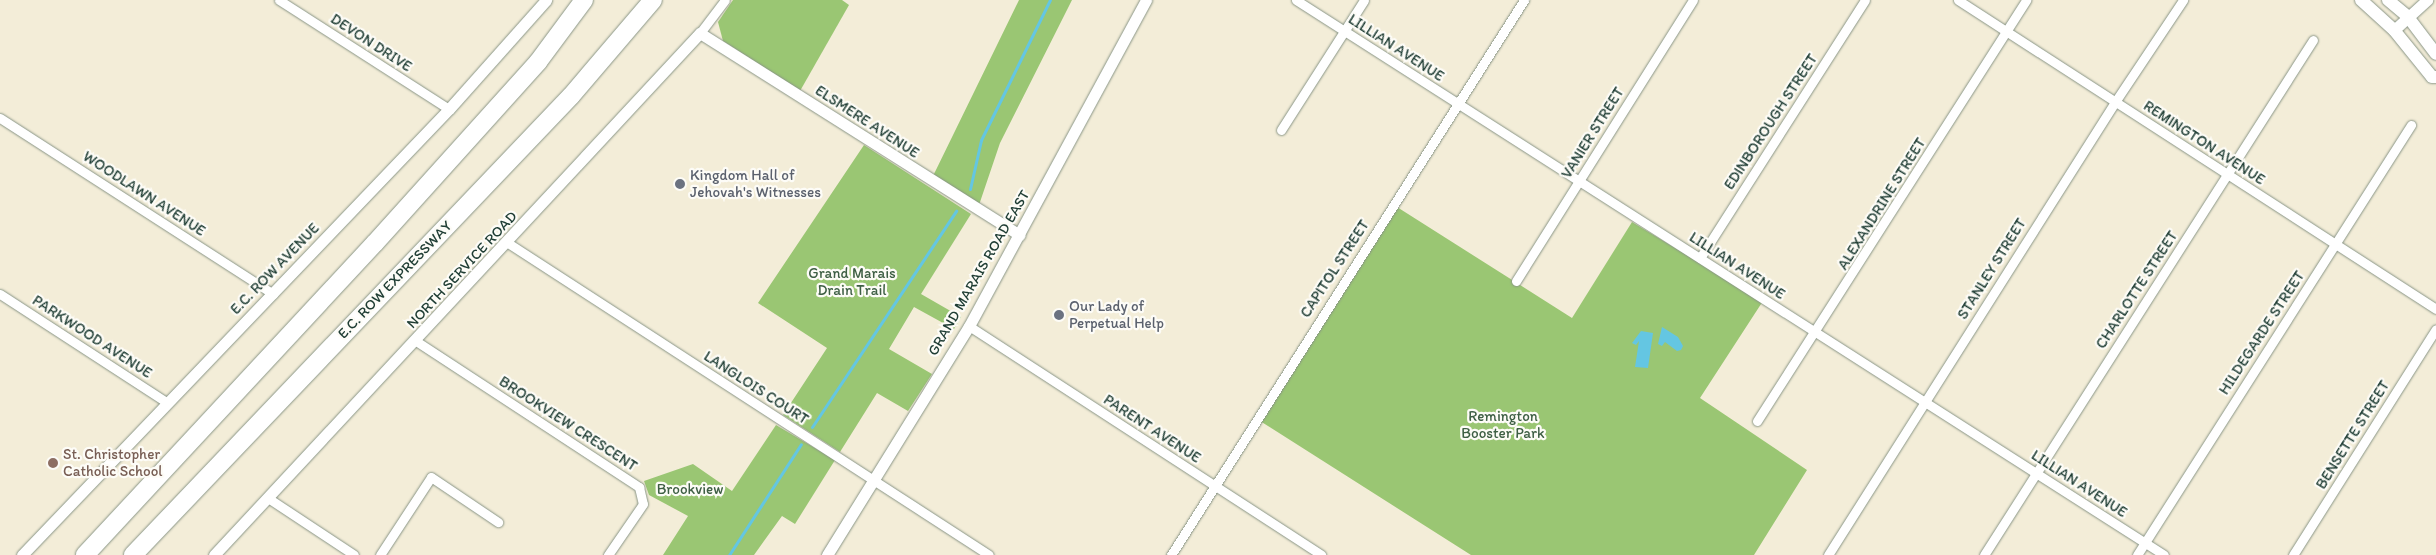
<!DOCTYPE html>
<style>
body{margin:0}
#map{position:relative;width:2436px;height:555px;overflow:hidden;background:#f3edd8;font-family:Itim,sans-serif}
div>[style]{position:absolute}
.green>*{inset:0;background:#9ac673}
.water>*{inset:0;background:#64c6e2}
.stream>*{height:3px;margin:-1.5px;padding:0 1.5px;transform-origin:1.5px;border-radius:1.5px;background:#64c6e2}
.roads{filter:drop-shadow(0 0 1px #899586) drop-shadow(0 0 1px #899586)}
.minor>*{height:9px;margin:-4.5px;padding:0 4.5px;transform-origin:4.5px;border-radius:4.5px;background:#fff}
.tertiary>*{height:11px;margin:-5.5px;padding:0 5.5px;transform-origin:5.5px;border-radius:5.5px;background:#fff}
.secondary>*{height:12px;margin:-6px;padding:0 6px;transform-origin:6px;border-radius:6px;background:#fff}
.motorway>*{height:18px;margin:-9px;padding:0 9px;transform-origin:9px;border-radius:9px;background:#fff}
.dots>*{width:14px;height:14px;translate:-50% -50%;box-sizing:border-box;border:2px solid #fdfcf7;border-radius:50%}
span{translate:-50% -50%;white-space:nowrap;text-align:center;line-height:1.15;-webkit-text-stroke:4.5px #fdfcf7;paint-order:stroke}
.street-label{font-size:15px;color:#1f3d34}
.worship-label{font-size:15px;color:#5b616d}
.left{translate:0 -50%;text-align:left}
.park-label{font-size:15px;color:#3e5f44}
.education-label{font-size:15px;color:#785e54}
</style>
<div id="map">
<div class="green">
<div style="clip-path:polygon(733px 0,842px 0,849px 5px,800px 91px,723px 41px,718px 22px)"></div>
<div style="clip-path:polygon(1019px 0,1072px 0,1000px 143px,979px 205px,933px 176px)"></div>
<div style="clip-path:polygon(864px 145px,971px 214px,921px 294px,961px 317px,954px 329px,914px 307px,889px 349px,932px 374px,908px 411px,877px 393px,840px 452px,783px 415px,827px 348px,758px 303px)"></div>
<div style="clip-path:polygon(1397px 207px,1572px 318px,1632px 222px,1763px 301px,1700px 398px,1807px 470px,1754px 555px,1471px 555px,1260px 421px)"></div>
<div style="clip-path:polygon(776px 425px,835px 460px,795px 524px,782px 516px,754px 555px,663px 555px,688px 516px,649px 495px,644px 481px,693px 464px,732px 491px)"></div>
</div>
<div class="water">
<div style="clip-path:polygon(1662px 327px,1678px 337px,1683px 346px,1681px 350px,1677px 351px,1665px 342px,1662px 346px,1658px 344px)"></div>
<div style="clip-path:polygon(1641px 331px,1653px 333px,1648px 368px,1635px 367px,1639px 341px,1636px 345px,1632px 343px)"></div>
</div>
<div class="stream">
<div style="left:970px;top:189px;width:50px;rotate:-77.3deg"></div>
<div style="left:981px;top:140px;width:156px;rotate:-63.8deg"></div>
<div style="left:812px;top:427px;width:260px;rotate:-56.3deg"></div>
<div style="left:729px;top:555px;width:132px;rotate:-57deg"></div>
</div>
<div class="roads">
<div class="minor">
<div style="left:279px;top:0;width:202px;rotate:32.7deg"></div>
<div style="left:1296px;top:0;width:1030px;rotate:32.59deg"></div>
<div style="left:1958px;top:0;width:569px;rotate:32.88deg"></div>
<div style="left:700px;top:33px;width:41px;rotate:-52.9deg"></div>
<div style="left:0;top:118px;width:325px;rotate:32.8deg"></div>
<div style="left:1281px;top:130px;width:154px;rotate:-57.4deg"></div>
<div style="left:508px;top:243px;width:573px;rotate:32.97deg"></div>
<div style="left:1700px;top:258px;width:306px;rotate:-57.4deg"></div>
<div style="left:1516px;top:281px;width:332px;rotate:-57.8deg"></div>
<div style="left:0;top:294px;width:200px;rotate:33deg"></div>
<div style="left:969px;top:326px;width:420px;rotate:33deg"></div>
<div style="left:416px;top:341px;width:267px;rotate:33.2deg"></div>
<div style="left:639px;top:487px;width:17px;rotate:77deg"></div>
<div style="left:643px;top:504px;width:62px;rotate:124.5deg"></div>
<div style="left:1757px;top:421px;width:500px;rotate:-57.4deg"></div>
<div style="left:268px;top:498px;width:103px;rotate:33.5deg"></div>
<div style="left:380px;top:555px;width:93px;rotate:-56.8deg"></div>
<div style="left:431px;top:477px;width:81px;rotate:33.9deg"></div>
<div style="left:1171px;top:555px;width:658px;rotate:-57.54deg"></div>
<div style="left:1828px;top:555px;width:536px;rotate:-57.64deg"></div>
<div style="left:2115px;top:102px;width:123px;rotate:-56.3deg"></div>
<div style="left:1984px;top:555px;width:611px;rotate:-57.43deg"></div>
<div style="left:2137px;top:555px;width:510px;rotate:-57.49deg"></div>
<div style="left:2293px;top:555px;width:267px;rotate:-57.7deg"></div>
</div>
<div class="tertiary">
<div style="left:2394px;top:30px;width:45px;rotate:-42.3deg"></div>
<div style="left:22px;top:555px;width:617px;rotate:-46.25deg"></div>
<div style="left:449px;top:109px;width:146px;rotate:-48.3deg"></div>
<div style="left:214px;top:555px;width:713px;rotate:-47.05deg"></div>
<div style="left:700px;top:33px;width:378px;rotate:32.3deg"></div>
<div style="left:827px;top:555px;width:269px;rotate:-58.2deg"></div>
<div style="left:969px;top:326px;width:371px;rotate:-61.5deg"></div>
</div>
<div class="secondary">
<div style="left:2361px;top:0;width:45px;rotate:42.3deg"></div>
<div style="left:2394px;top:30px;width:60px;rotate:51deg"></div>
<div style="left:2432px;top:77px;width:4px"></div>
<div style="left:2388px;top:0;width:26px;rotate:40deg"></div>
<div style="left:2408px;top:17px;width:46px;rotate:52.9deg"></div>
</div>
<div class="motorway">
<div style="left:85px;top:555px;width:426px;rotate:-47.1deg"></div>
<div style="left:375px;top:243px;width:244px;rotate:-48deg"></div>
<div style="left:538px;top:62px;width:77px;rotate:-53.4deg"></div>
<div style="left:133px;top:555px;width:634px;rotate:-46.34deg"></div>
<div style="left:571px;top:96px;width:126px;rotate:-49.5deg"></div>
</div>
</div>
<div class="dots">
<div style="left:680px;top:184px;background:#6b7280"></div>
<div style="left:1059px;top:315px;background:#6b7280"></div>
<div style="left:53px;top:463px;background:#8d6e63"></div>
</div>
<div class="street-label">
<span style="left:371px;top:43px;rotate:33deg">DEVON DRIVE</span>
<span style="left:1396px;top:48px;rotate:33deg">LILLIAN AVENUE</span>
<span style="left:867px;top:122px;rotate:33deg">ELSMERE AVENUE</span>
<span style="left:1771px;top:122px;rotate:-57deg">EDINBOROUGH STREET</span>
<span style="left:1593px;top:133px;rotate:-58deg">VANIER STREET</span>
<span style="left:2204px;top:143px;rotate:33deg">REMINGTON AVENUE</span>
<span style="left:144px;top:194px;rotate:33deg">WOODLAWN AVENUE</span>
<span style="left:1882px;top:204px;rotate:-58deg">ALEXANDRINE STREET</span>
<span style="left:1737px;top:266px;rotate:33deg">LILLIAN AVENUE</span>
<span style="left:275px;top:269px;rotate:-46deg">E.C. ROW AVENUE</span>
<span style="left:1335px;top:269px;rotate:-57deg">CAPITOL STREET</span>
<span style="left:1992px;top:269px;rotate:-58deg">STANLEY STREET</span>
<span style="left:462px;top:270px;rotate:-47deg">NORTH SERVICE ROAD</span>
<span style="left:979px;top:273px;rotate:-60deg">GRAND MARAIS ROAD EAST</span>
<span style="left:395px;top:280px;rotate:-46deg">E.C. ROW EXPRESSWAY</span>
<span style="left:2137px;top:290px;rotate:-57deg">CHARLOTTE STREET</span>
<span style="left:2262px;top:333px;rotate:-57deg">HILDEGARDE STREET</span>
<span style="left:92px;top:337px;rotate:33deg">PARKWOOD AVENUE</span>
<span style="left:756px;top:388px;rotate:33deg">LANGLOIS COURT</span>
<span style="left:568px;top:424px;rotate:33deg">BROOKVIEW CRESCENT</span>
<span style="left:1152px;top:429px;rotate:33deg">PARENT AVENUE</span>
<span style="left:2353px;top:435px;rotate:-58deg">BENSETTE STREET</span>
<span style="left:2079px;top:484px;rotate:33deg">LILLIAN AVENUE</span>
</div>
<div class="worship-label">
<span class="left" style="left:690px;top:184px">Kingdom Hall of<br>Jehovah's Witnesses</span>
<span class="left" style="left:1069px;top:315px">Our Lady of<br>Perpetual Help</span>
</div>
<div class="park-label">
<span style="left:852px;top:282px">Grand Marais<br>Drain Trail</span>
<span style="left:1503px;top:425px">Remington<br>Booster Park</span>
<span style="left:690px;top:490px">Brookview</span>
</div>
<div class="education-label">
<span class="left" style="left:63px;top:463px">St. Christopher<br>Catholic School</span>
</div>
</div>
